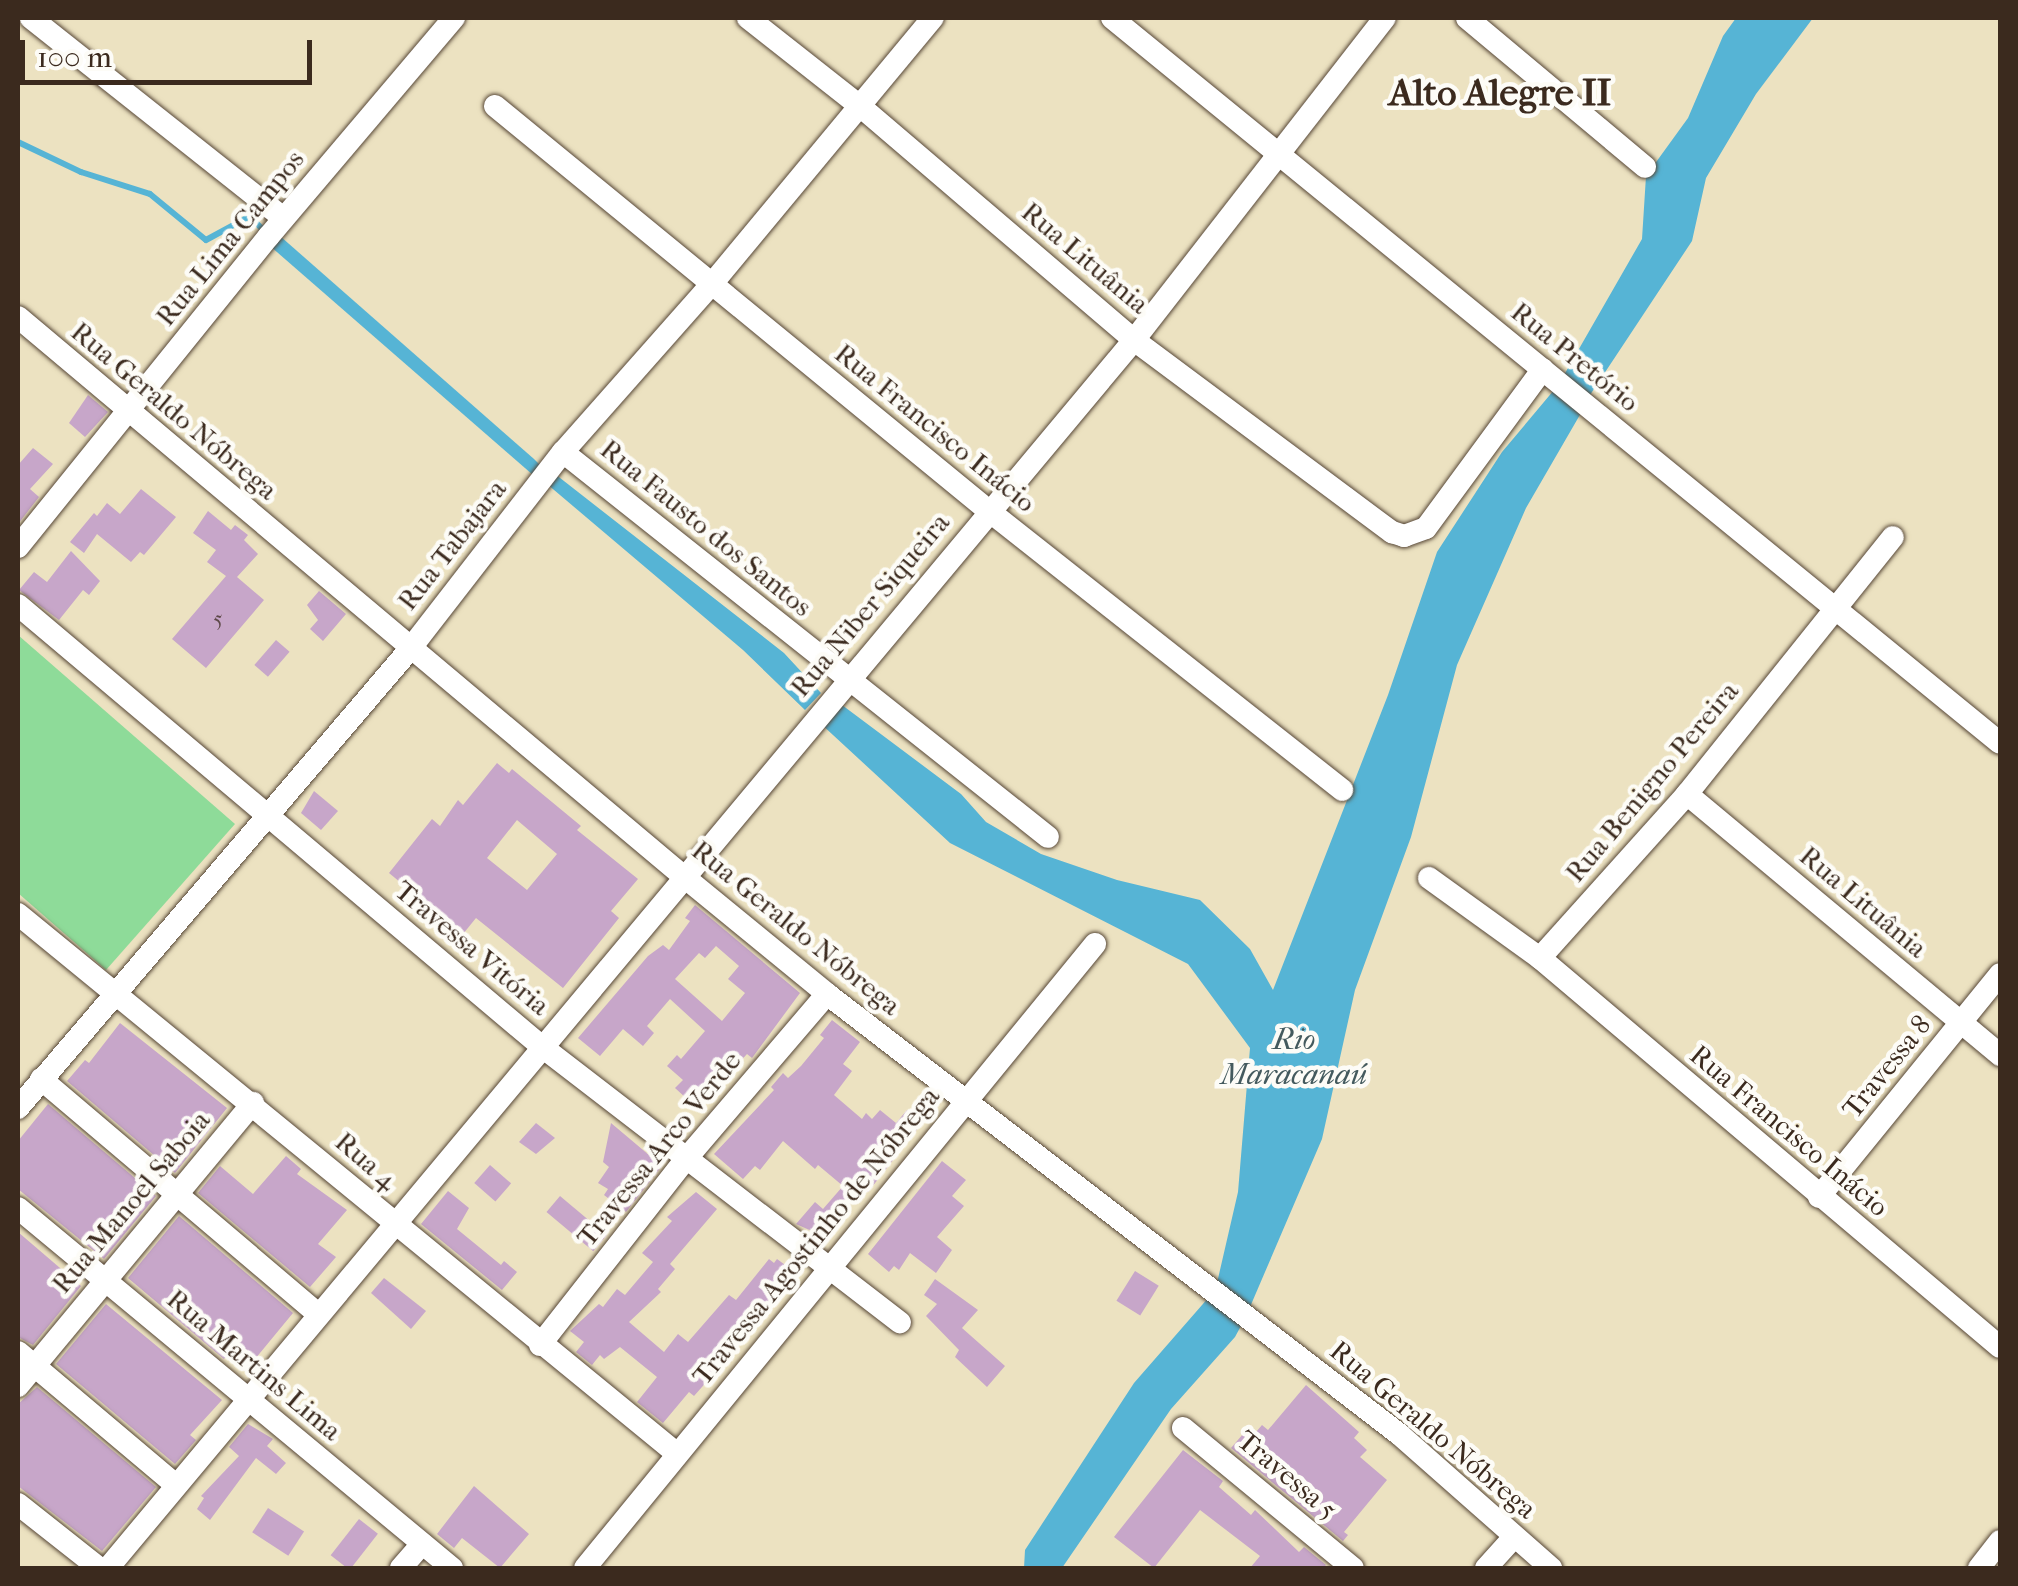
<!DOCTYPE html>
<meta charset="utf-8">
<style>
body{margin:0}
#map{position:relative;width:2018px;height:1586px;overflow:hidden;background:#ece2c1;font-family:"IM FELL French Canon",serif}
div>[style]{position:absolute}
.green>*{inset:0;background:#8edb99}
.water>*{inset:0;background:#56b4d5}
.stream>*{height:6px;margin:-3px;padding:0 3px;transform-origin:3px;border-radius:3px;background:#56b4d5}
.building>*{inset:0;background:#c7a6c9;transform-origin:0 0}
.roads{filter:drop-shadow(0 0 2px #564636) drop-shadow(0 0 2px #564636)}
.minor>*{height:22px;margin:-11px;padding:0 11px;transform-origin:11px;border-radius:11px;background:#fff}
span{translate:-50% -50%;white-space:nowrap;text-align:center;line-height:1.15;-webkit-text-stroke:9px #fdfcf7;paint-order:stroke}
.number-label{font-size:22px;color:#5e4949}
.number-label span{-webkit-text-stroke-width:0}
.street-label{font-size:28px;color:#3b2a1e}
.water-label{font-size:30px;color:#445a5e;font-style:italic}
.district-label{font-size:38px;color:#3b2a1e;font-weight:700}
.frame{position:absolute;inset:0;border:20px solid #3b2a1e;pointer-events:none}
.scale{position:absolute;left:20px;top:40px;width:292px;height:45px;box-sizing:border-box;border:5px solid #3b2a1e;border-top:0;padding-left:12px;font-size:30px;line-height:35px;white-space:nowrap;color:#3b2a1e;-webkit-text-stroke:8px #fdfcf7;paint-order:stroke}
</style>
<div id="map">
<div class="green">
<div style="clip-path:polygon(18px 635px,235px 824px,106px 970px,18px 893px)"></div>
</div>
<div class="water">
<div style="clip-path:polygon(1736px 18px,1813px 18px,1756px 94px,1706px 178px,1692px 241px,1590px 395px,1564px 375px,1642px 239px,1646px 176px,1688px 118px,1723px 36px)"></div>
<div style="clip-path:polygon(280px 236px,534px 459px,540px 465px,533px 475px,270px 246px)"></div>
<div style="clip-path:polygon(1554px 390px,1581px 413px,1526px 508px,1457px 665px,1411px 837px,1355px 990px,1322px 1139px,1250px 1307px,1217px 1283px,1238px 1192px,1250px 1048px,1188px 964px,950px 843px,820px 723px,838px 702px,961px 794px,986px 822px,1041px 854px,1117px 880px,1200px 900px,1250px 949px,1273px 990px,1388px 695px,1437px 552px,1502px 452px)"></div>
<div style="clip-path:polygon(555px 474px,784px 653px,821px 693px,805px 710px,743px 650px,547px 484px)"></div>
<div style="clip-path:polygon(1209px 1297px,1242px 1324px,1235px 1337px,1171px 1409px,1062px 1568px,1024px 1568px,1025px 1550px,1134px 1383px)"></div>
</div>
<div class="stream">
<div style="left:18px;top:142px;width:70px;rotate:25.5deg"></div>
<div style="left:81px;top:172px;width:72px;rotate:17.7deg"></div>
<div style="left:150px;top:194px;width:72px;rotate:39.4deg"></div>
<div style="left:206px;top:240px;width:50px;rotate:-28.6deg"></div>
<div style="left:250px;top:216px;width:23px;rotate:47deg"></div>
</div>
<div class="building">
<div style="clip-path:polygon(88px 395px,108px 412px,85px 437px,69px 423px)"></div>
<div style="clip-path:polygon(33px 448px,53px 464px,30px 489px,39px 497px,18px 524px,18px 465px)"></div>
<div style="clip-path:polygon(141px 489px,176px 517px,144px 555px,140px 552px,131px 562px,97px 534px,84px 553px,70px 542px,94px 513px,97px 516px,107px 503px,120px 514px)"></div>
<div style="clip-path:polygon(208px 511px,231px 530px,235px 525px,248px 535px,244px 540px,258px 554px,237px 577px,264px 600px,206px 668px,172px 639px,226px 576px,207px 562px,216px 550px,193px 533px)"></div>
<div style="clip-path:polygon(71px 551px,100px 581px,89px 595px,83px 590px,59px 620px,19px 590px,34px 572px,47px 582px)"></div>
<div style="clip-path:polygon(319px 591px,346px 614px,323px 641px,310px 629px,318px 620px,307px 605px)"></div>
<div style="left:276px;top:640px;width:18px;height:33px;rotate:41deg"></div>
<div style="clip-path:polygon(evenodd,497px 763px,509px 773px,512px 769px,581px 826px,577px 830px,638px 879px,611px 911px,619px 918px,563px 988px,476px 918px,463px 934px,389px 873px,432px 819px,440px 826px,458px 800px,463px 805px,497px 763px,517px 820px,557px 854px,527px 890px,487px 858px,517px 820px)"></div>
<div style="clip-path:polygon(314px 791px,338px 811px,321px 830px,301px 813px)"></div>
<div style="clip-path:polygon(evenodd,695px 905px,800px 993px,752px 1058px,747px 1054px,697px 1108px,675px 1088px,683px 1080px,667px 1066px,677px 1055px,681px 1059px,705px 1031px,670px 999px,647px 1026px,654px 1033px,643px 1046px,623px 1029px,600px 1056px,578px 1038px,648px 956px,663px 945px,669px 950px,690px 921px,685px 918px,695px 905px,716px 946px,739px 966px,728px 979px,745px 993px,722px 1021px,675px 979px,699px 953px,705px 958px,716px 946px)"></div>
<div style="clip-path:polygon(832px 1020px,860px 1042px,843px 1064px,852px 1071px,834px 1095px,862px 1119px,866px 1113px,872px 1119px,880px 1110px,896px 1123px,907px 1110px,922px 1123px,868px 1192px,863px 1188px,823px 1236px,796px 1224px,815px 1202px,823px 1209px,843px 1186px,818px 1165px,815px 1169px,783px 1141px,760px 1170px,755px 1166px,743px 1179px,714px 1154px,774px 1090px,771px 1087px,783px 1073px,788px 1078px,801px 1066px,824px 1038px,820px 1035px)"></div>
<div style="clip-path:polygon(120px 1023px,227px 1108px,175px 1173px,67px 1081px,85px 1060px,89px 1063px)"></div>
<div style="clip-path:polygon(48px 1104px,156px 1196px,104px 1259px,18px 1189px,18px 1141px)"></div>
<div style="clip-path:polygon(536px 1123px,555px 1138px,536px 1154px,519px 1142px)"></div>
<div style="clip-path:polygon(611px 1123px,662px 1166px,626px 1212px,604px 1195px,608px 1189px,598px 1183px,609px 1167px,603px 1162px)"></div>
<div style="clip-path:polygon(286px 1156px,301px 1169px,297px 1174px,347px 1210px,318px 1244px,336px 1257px,310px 1287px,198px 1193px,220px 1166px,253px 1194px)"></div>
<div style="clip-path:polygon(942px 1161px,966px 1180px,952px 1196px,964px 1206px,937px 1237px,952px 1250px,936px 1273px,910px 1253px,899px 1270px,894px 1266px,889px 1272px,868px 1254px)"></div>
<div style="left:490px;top:1165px;width:28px;height:24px;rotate:41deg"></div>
<div style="clip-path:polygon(448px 1191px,469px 1208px,457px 1229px,501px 1265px,504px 1261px,517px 1272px,502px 1290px,421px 1224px)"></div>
<div style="clip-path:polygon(696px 1192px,717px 1209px,670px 1264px,675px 1269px,658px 1289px,661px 1292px,629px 1322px,664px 1352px,678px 1334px,688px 1342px,729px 1295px,736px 1300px,769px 1259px,774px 1263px,777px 1259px,792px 1270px,765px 1312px,753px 1302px,729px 1335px,736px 1340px,717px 1370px,694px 1396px,689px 1392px,663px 1423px,637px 1402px,657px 1377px,620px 1347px,604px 1359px,600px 1355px,592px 1365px,576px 1352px,584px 1342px,570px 1331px,599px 1304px,603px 1307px,617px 1289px,625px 1295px,653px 1262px,642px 1253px,672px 1221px,667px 1217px)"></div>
<div style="left:560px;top:1196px;width:61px;height:21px;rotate:40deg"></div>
<div style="clip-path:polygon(179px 1216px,293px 1313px,245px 1371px,226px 1357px,224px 1359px,128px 1278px)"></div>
<div style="clip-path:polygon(18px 1232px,81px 1286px,33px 1345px,18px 1337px)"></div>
<div style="left:1135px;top:1271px;width:28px;height:35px;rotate:32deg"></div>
<div style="clip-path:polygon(384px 1278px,426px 1311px,411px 1329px,371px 1293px)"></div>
<div style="clip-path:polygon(935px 1279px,978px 1310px,962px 1328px,1005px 1366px,987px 1387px,955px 1357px,959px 1350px,926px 1316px,937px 1304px,924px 1295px)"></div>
<div style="clip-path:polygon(106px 1304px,222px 1400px,190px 1435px,196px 1440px,175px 1464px,56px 1364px)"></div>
<div style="clip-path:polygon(1306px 1385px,1359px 1432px,1354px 1438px,1367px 1450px,1360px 1457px,1387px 1480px,1344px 1532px,1348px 1535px,1343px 1541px,1231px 1448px,1249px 1427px,1256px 1432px,1262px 1425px,1268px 1430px)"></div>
<div style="clip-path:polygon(37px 1387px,156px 1487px,102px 1551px,18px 1486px,18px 1404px)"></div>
<div style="clip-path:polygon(248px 1424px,273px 1439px,267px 1446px,286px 1463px,276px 1474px,256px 1458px,210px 1520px,197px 1509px,204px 1498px,201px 1496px,239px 1456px,229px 1447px)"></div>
<div style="clip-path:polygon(1183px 1450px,1223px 1481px,1219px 1487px,1251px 1515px,1255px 1510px,1299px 1552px,1304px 1547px,1326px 1565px,1323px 1568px,1250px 1568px,1260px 1556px,1200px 1510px,1154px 1568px,1114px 1537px)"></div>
<div style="clip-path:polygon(474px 1486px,529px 1534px,500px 1568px,462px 1538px,454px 1548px,437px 1534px)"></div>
<div style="left:268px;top:1508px;width:43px;height:29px;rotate:33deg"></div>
<div style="left:359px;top:1519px;width:24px;height:46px;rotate:38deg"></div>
</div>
<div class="roads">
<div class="minor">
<div style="left:31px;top:18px;width:322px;rotate:38.4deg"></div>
<div style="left:748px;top:18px;width:142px;rotate:38.2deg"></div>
<div style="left:860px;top:106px;width:360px;rotate:40.5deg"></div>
<div style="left:1134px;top:340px;width:322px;rotate:36.7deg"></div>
<div style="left:1392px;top:532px;width:13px;rotate:18deg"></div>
<div style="left:1404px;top:536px;width:23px;rotate:-20deg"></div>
<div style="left:1426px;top:528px;width:197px;rotate:-53.7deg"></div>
<div style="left:1112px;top:18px;width:1146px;rotate:39.23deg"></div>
<div style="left:1467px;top:18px;width:232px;rotate:39.9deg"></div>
<div style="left:495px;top:106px;width:639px;rotate:39.35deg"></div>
<div style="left:989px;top:511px;width:450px;rotate:38.3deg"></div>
<div style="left:18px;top:317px;width:869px;rotate:40.05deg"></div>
<div style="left:683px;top:876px;width:186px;rotate:39.3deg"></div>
<div style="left:827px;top:994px;width:722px;rotate:37.57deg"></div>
<div style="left:1399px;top:1434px;width:203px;rotate:41.4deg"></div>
<div style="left:563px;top:452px;width:619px;rotate:38.44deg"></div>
<div style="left:18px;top:547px;width:400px;rotate:-51.1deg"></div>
<div style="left:269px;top:236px;width:286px;rotate:-49.7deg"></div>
<div style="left:18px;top:605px;width:684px;rotate:40.14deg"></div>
<div style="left:541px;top:1046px;width:453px;rotate:37.6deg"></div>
<div style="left:1687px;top:794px;width:408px;rotate:39.8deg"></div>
<div style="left:1429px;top:878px;width:137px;rotate:35.8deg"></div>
<div style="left:1540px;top:958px;width:602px;rotate:40.22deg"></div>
<div style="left:18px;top:914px;width:851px;rotate:39.32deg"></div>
<div style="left:1540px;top:958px;width:220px;rotate:-48.1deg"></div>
<div style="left:1687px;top:794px;width:329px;rotate:-51.3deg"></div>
<div style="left:41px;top:1079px;width:363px;rotate:40.3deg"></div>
<div style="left:18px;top:1108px;width:604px;rotate:-49.5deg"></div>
<div style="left:410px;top:649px;width:249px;rotate:-52.2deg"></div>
<div style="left:563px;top:452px;width:223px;rotate:-48.5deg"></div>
<div style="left:711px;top:285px;width:347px;rotate:-50.3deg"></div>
<div style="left:1819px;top:1197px;width:287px;rotate:-50.9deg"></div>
<div style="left:18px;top:1208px;width:564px;rotate:39.68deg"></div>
<div style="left:540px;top:1345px;width:236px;rotate:-51.9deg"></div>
<div style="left:686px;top:1159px;width:217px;rotate:-49.5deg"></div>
<div style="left:18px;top:1352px;width:205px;rotate:40.1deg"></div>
<div style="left:18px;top:1386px;width:368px;rotate:-50.3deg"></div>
<div style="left:1183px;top:1428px;width:220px;rotate:39.5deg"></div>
<div style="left:18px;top:1504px;width:103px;rotate:38.3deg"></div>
<div style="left:108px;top:1568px;width:1600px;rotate:-50.12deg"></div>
<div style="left:1134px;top:340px;width:408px;rotate:-52.1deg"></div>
<div style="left:401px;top:1568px;width:32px;rotate:-49deg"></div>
<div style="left:585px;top:1568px;width:806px;rotate:-50.74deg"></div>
<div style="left:1486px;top:1568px;width:42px;rotate:-47.9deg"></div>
<div style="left:1979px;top:1568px;width:34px;rotate:-52deg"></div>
</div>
</div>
<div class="number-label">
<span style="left:218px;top:620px">5</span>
</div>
<div class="street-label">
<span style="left:230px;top:238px;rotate:-51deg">Rua Lima Campos</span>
<span style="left:1085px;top:258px;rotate:40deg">Rua Lituânia</span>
<span style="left:1575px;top:357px;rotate:39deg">Rua Pretório</span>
<span style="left:174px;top:411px;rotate:40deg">Rua Geraldo Nóbrega</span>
<span style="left:935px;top:428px;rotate:39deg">Rua Francisco Inácio</span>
<span style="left:706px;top:528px;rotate:39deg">Rua Fausto dos Santos</span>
<span style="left:452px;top:545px;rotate:-52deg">Rua Tabajara</span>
<span style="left:870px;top:605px;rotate:-50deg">Rua Niber Siqueira</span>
<span style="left:1652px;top:782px;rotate:-50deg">Rua Benigno Pereira</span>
<span style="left:1863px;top:902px;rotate:40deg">Rua Lituânia</span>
<span style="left:796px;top:928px;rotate:39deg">Rua Geraldo Nóbrega</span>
<span style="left:472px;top:948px;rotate:40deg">Travessa Vitória</span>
<span style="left:1887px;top:1067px;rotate:-51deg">Travessa 8</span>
<span style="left:1789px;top:1131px;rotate:40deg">Rua Francisco Inácio</span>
<span style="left:659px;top:1149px;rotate:-51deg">Travessa Arco Verde</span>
<span style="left:366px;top:1161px;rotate:41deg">Rua 4</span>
<span style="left:131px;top:1202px;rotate:-50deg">Rua Manoel Saboia</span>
<span style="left:816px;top:1236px;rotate:-51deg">Travessa Agostinho de Nóbrega</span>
<span style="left:254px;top:1365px;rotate:40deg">Rua Martins Lima</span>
<span style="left:1433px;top:1430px;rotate:40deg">Rua Geraldo Nóbrega</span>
<span style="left:1287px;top:1475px;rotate:40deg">Travessa 5</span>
</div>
<div class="water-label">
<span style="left:1294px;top:1057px">Rio<br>Maracanaú</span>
</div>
<div class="district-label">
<span style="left:1500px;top:93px">Alto Alegre II</span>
</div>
<div class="frame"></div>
<div class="scale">100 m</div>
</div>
